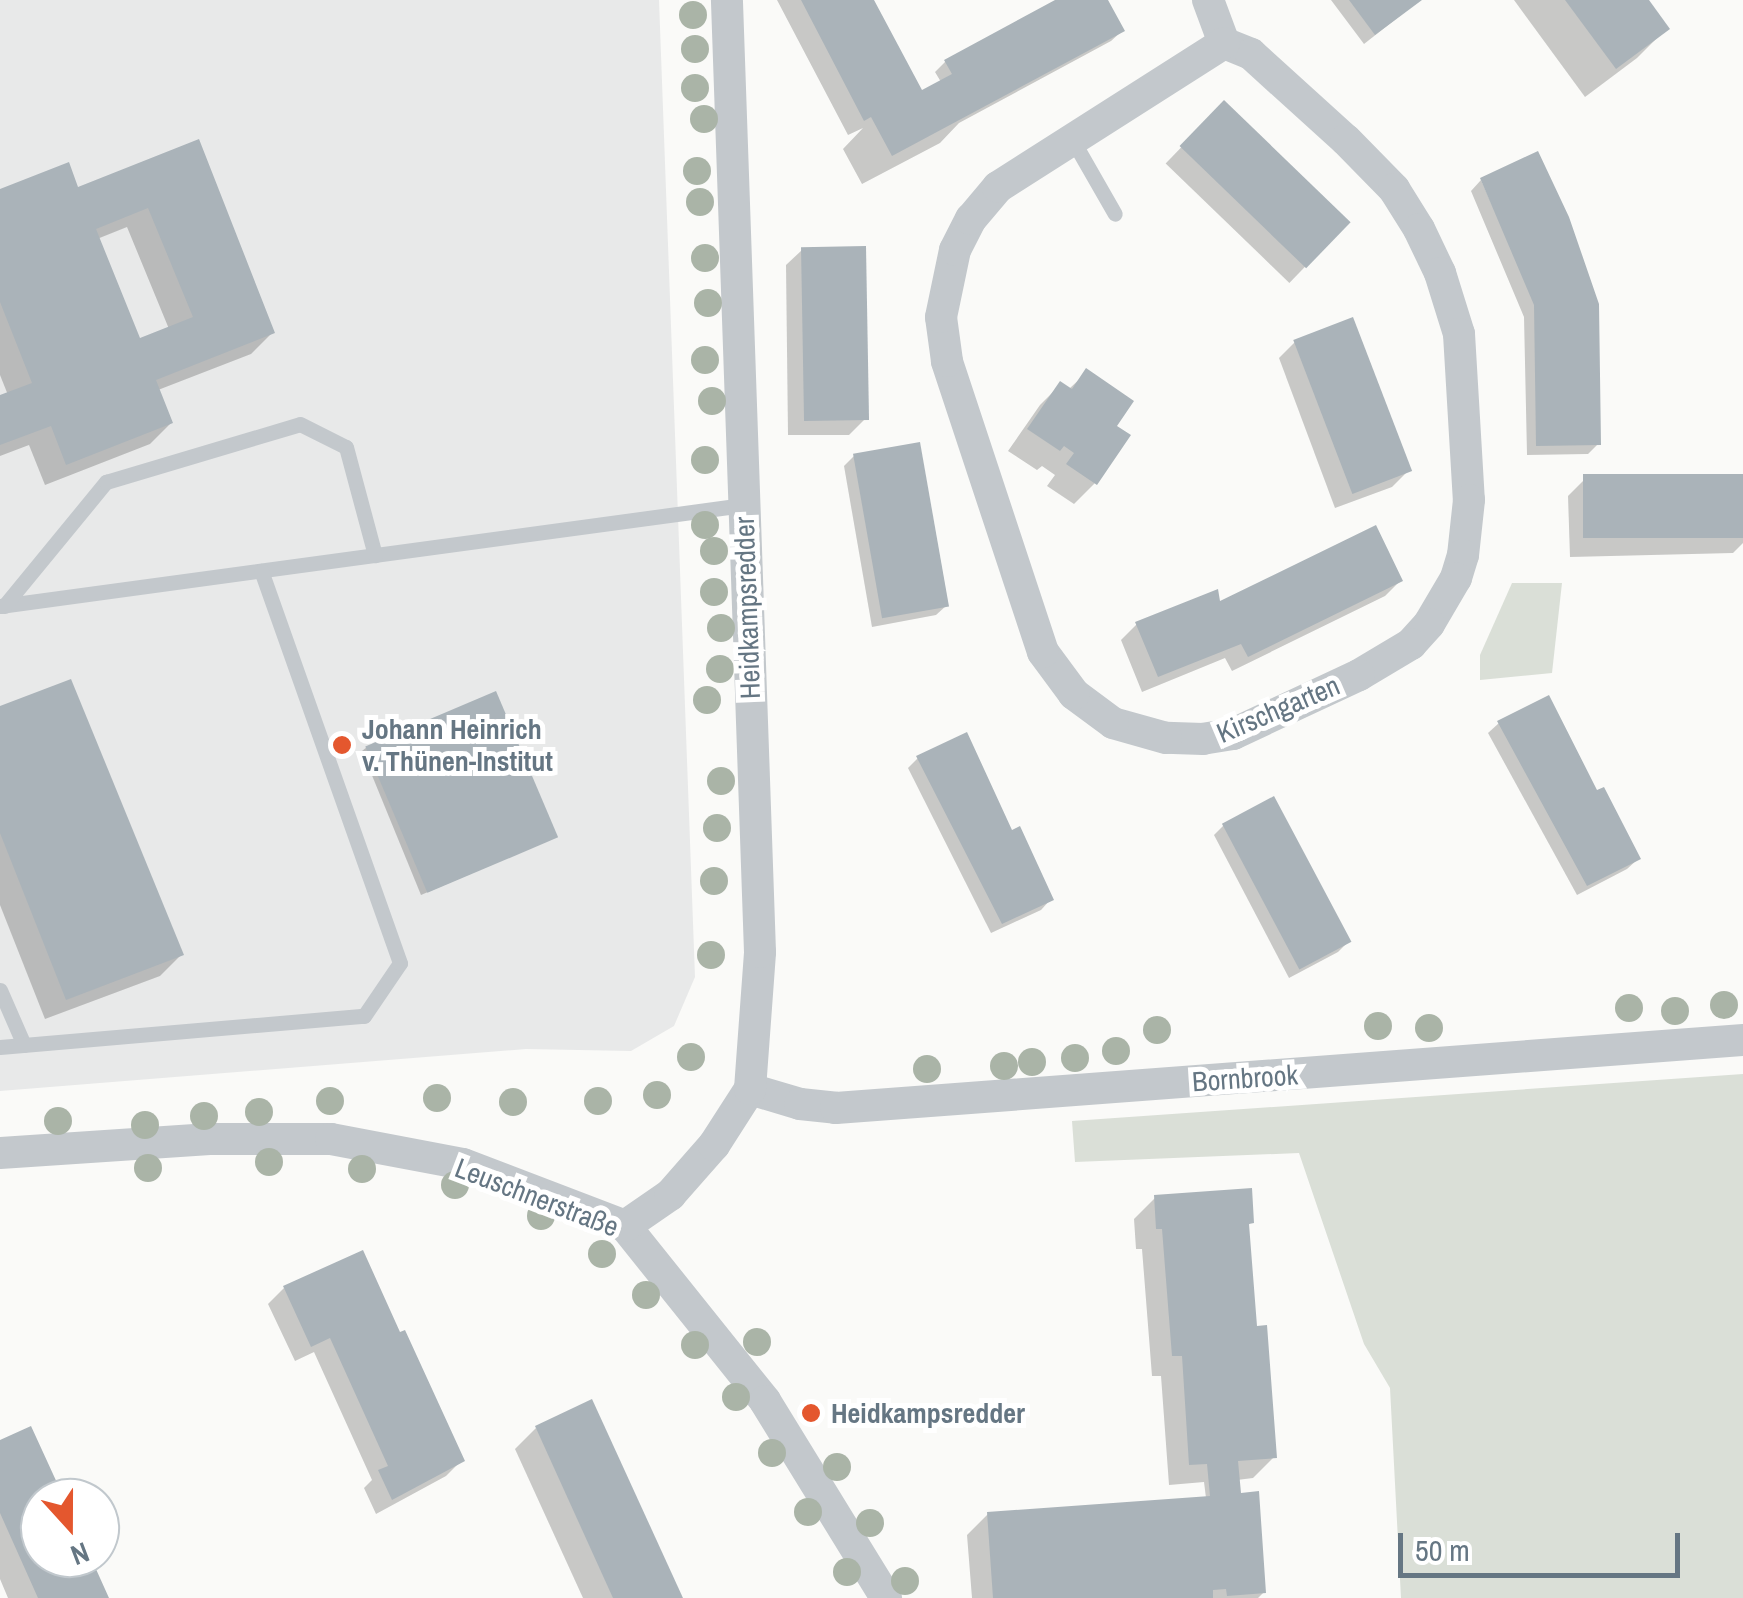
<!DOCTYPE html>
<meta charset="utf-8">
<style>
body{margin:0}
#map{position:relative;width:1743px;height:1598px;overflow:hidden;background:#fafaf8;font-family:"Archivo Narrow",sans-serif}
div>[style]{position:absolute}
.built>*{inset:0;background:#e8e9e9}
.green>*{inset:0;background:#dadfd7}
.shadow>*{inset:0;background:#0003;transform-origin:0 0}
.building>*{inset:0;background:#aab3b9;transform-origin:0 0}
.lane>*{height:15px;margin:-7.5px;padding:0 7.5px;transform-origin:7.5px;border-radius:7.5px;background:#c3c8cc}
.street>*{height:32px;margin:-16px;padding:0 16px;transform-origin:16px;border-radius:16px;background:#c3c8cc}
.trees>*{width:28px;height:28px;margin:-14px;border-radius:50%;background:#aab4a7}
.dots>*{width:28px;height:28px;translate:-50% -50%;box-sizing:border-box;border:5px solid #fff;border-radius:50%}
span{translate:-50% -50%;white-space:nowrap;text-align:center;line-height:1.15;-webkit-text-stroke:10px #fff;paint-order:stroke}
.street-label{font-size:28px;color:#657683}
.poi-label{font-size:28px;color:#657683;font-weight:700}
.left{translate:0 -50%;text-align:left}
.north{position:absolute;left:20px;top:1478px;width:100px;height:100px;box-sizing:border-box;background:#fff;border:2px solid #c1c8cd;border-radius:50%;rotate:159deg;font-size:28px;font-weight:700;line-height:40px;text-align:center;color:#657683}
.north::after{content:'';display:block;margin:auto;width:35px;height:45px;background:#e4572e;clip-path:polygon(50% 0,100% 100%,50% 72%,0 100%)}
.scale{position:absolute;left:1398px;top:1533px;width:282px;height:45px;box-sizing:border-box;border:5px solid #657683;border-top:0;padding-left:12px;font-size:30px;line-height:35px;white-space:nowrap;color:#657683;-webkit-text-stroke:8px #fff;paint-order:stroke}
</style>
<div id="map">
<div class="built">
<div style="clip-path:polygon(0 0,659px 0,695px 977px,674px 1026px,631px 1051px,526px 1049px,0 1091px)"></div>
</div>
<div class="green">
<div style="clip-path:polygon(1512px 583px,1562px 583px,1552px 673px,1480px 680px,1480px 655px)"></div>
<div style="clip-path:polygon(1743px 1074px,1743px 1598px,1401px 1598px,1390px 1388px,1364px 1344px,1299px 1153px,1075px 1162px,1072px 1121px)"></div>
</div>
<div class="shadow">
<div style="clip-path:polygon(777px 0,872px 0,921px 93px,941px 82px,935px 72px,945px 62px,1060px 0,1105px 0,1122px 31px,1111px 41px,959px 123px,940px 143px,862px 184px,843px 149px,863px 128px,848px 135px)"></div>
<div style="clip-path:polygon(1331px 0,1420px 0,1364px 44px)"></div>
<div style="clip-path:polygon(1514px 0,1646px 0,1667px 28px,1637px 58px,1585px 97px)"></div>
<div style="left:1224px;top:103px;width:172px;height:84px;rotate:44deg"></div>
<div style="clip-path:polygon(evenodd,198px 143px,272px 333px,251px 354px,158px 390px,171px 423px,150px 444px,45px 485px,29px 445px,0 456px,0 398px,8px 395px,0 375px,0 192px,77px 190px,198px 143px,127px 227px,169px 329px,139px 341px,97px 239px,127px 227px)"></div>
<div style="clip-path:polygon(1481px 180px,1598px 444px,1588px 454px,1527px 455px,1524px 317px,1471px 191px)"></div>
<div style="clip-path:polygon(802px 250px,865px 419px,849px 435px,788px 435px,786px 265px)"></div>
<div style="clip-path:polygon(1295px 342px,1408px 471px,1392px 487px,1335px 508px,1279px 358px)"></div>
<div style="clip-path:polygon(1087px 372px,1114px 426px,1095px 483px,1074px 504px,1047px 486px,1055px 475px,1042px 466px,1037px 470px,1008px 451px,1040px 405px,1061px 384px,1069px 389px)"></div>
<div style="clip-path:polygon(854px 456px,947px 605px,936px 615px,872px 627px,844px 466px)"></div>
<div style="clip-path:polygon(1743px 477px,1743px 543px,1733px 553px,1570px 557px,1568px 496px,1584px 480px)"></div>
<div style="clip-path:polygon(1400px 581px,1385px 596px,1232px 671px,1225px 658px,1142px 692px,1121px 640px,1137px 624px,1219px 605px)"></div>
<div style="clip-path:polygon(0 709px,181px 955px,160px 976px,45px 1019px,0 905px)"></div>
<div style="clip-path:polygon(1499px 723px,1596px 794px,1638px 859px,1627px 869px,1577px 895px,1488px 733px)"></div>
<div style="clip-path:polygon(367px 747px,554px 838px,421px 895px,362px 751px)"></div>
<div style="clip-path:polygon(918px 758px,1011px 833px,1051px 899px,1041px 910px,991px 933px,908px 768px)"></div>
<div style="clip-path:polygon(1224px 825px,1348px 942px,1338px 952px,1289px 978px,1214px 835px)"></div>
<div style="clip-path:polygon(1155px 1198px,1251px 1222px,1247px 1227px,1255px 1328px,1274px 1457px,1253px 1478px,1237px 1480px,1264px 1592px,1258px 1598px,972px 1598px,967px 1535px,988px 1514px,1206px 1498px,1204px 1482px,1169px 1485px,1161px 1376px,1152px 1376px,1142px 1249px,1136px 1249px,1134px 1219px)"></div>
<div style="clip-path:polygon(284px 1288px,462px 1460px,446px 1476px,376px 1514px,364px 1488px,372px 1480px,314px 1352px,295px 1361px,268px 1304px)"></div>
<div style="clip-path:polygon(536px 1428px,681px 1598px,583px 1598px,515px 1449px)"></div>
<div style="clip-path:polygon(0 1443px,61px 1498px,40px 1498px,40px 1558px,88px 1558px,106px 1598px,8px 1598px,0 1579px)"></div>
</div>
<div class="building">
<div style="clip-path:polygon(801px 0,874px 0,922px 90px,952px 74px,944px 60px,1055px 0,1108px 0,1125px 31px,892px 156px,871px 117px,864px 121px)"></div>
<div style="clip-path:polygon(1349px 0,1422px 0,1375px 35px)"></div>
<div style="clip-path:polygon(1565px 0,1649px 0,1670px 29px,1616px 69px)"></div>
<div style="left:1224px;top:100px;width:176px;height:64px;rotate:44deg"></div>
<div style="clip-path:polygon(evenodd,199px 139px,275px 333px,156px 380px,173px 423px,66px 465px,51px 426px,0 445px,0 395px,32px 383px,0 302px,0 189px,69px 162px,78px 187px,199px 139px,148px 208px,193px 317px,140px 338px,96px 229px,148px 208px)"></div>
<div style="clip-path:polygon(1538px 151px,1569px 217px,1599px 304px,1601px 445px,1536px 446px,1534px 305px,1480px 178px)"></div>
<div style="left:866px;top:246px;width:174px;height:65px;rotate:89deg"></div>
<div style="left:1353px;top:317px;width:165px;height:64px;rotate:69deg"></div>
<div style="clip-path:polygon(1086px 368px,1134px 401px,1117px 426px,1131px 435px,1097px 485px,1066px 464px,1074px 453px,1064px 446px,1060px 451px,1027px 429px,1060px 381px,1072px 389px)"></div>
<div style="left:920px;top:442px;width:167px;height:68px;rotate:80deg"></div>
<div style="left:1743px;top:474px;width:64px;height:160px;rotate:90deg"></div>
<div style="clip-path:polygon(1376px 525px,1403px 581px,1248px 657px,1241px 644px,1158px 677px,1135px 622px,1218px 589px,1220px 601px)"></div>
<div style="clip-path:polygon(71px 679px,184px 955px,66px 1000px,0 833px,0 706px)"></div>
<div style="left:496px;top:691px;width:159px;height:142px;rotate:67deg"></div>
<div style="clip-path:polygon(1549px 695px,1597px 790px,1604px 787px,1641px 859px,1587px 886px,1497px 721px)"></div>
<div style="clip-path:polygon(967px 732px,1012px 830px,1020px 826px,1054px 900px,1002px 924px,916px 756px)"></div>
<div style="left:1274px;top:796px;width:165px;height:59px;rotate:62deg"></div>
<div style="clip-path:polygon(1252px 1188px,1254px 1223px,1249px 1224px,1257px 1326px,1267px 1325px,1277px 1458px,1238px 1461px,1241px 1493px,1259px 1491px,1266px 1593px,1227px 1596px,1226px 1589px,1213px 1590px,1213px 1598px,993px 1598px,987px 1512px,1210px 1496px,1207px 1464px,1189px 1465px,1182px 1356px,1172px 1356px,1162px 1229px,1156px 1229px,1154px 1195px)"></div>
<div style="clip-path:polygon(363px 1250px,400px 1332px,405px 1330px,465px 1461px,392px 1500px,378px 1470px,388px 1466px,330px 1338px,311px 1347px,283px 1286px)"></div>
<div style="clip-path:polygon(592px 1399px,683px 1598px,613px 1598px,535px 1426px)"></div>
<div style="clip-path:polygon(31px 1426px,64px 1498px,40px 1498px,40px 1558px,91px 1558px,109px 1598px,38px 1598px,0 1513px,0 1440px)"></div>
</div>
<div class="lane">
<div style="left:1072px;top:139px;width:86px;rotate:60.2deg"></div>
<div style="left:0;top:606px;width:750px;rotate:-7.74deg"></div>
<div style="left:4px;top:606px;width:161px;rotate:-50.6deg"></div>
<div style="left:106px;top:482px;width:202px;rotate:-16.6deg"></div>
<div style="left:300px;top:424px;width:51px;rotate:26.6deg"></div>
<div style="left:346px;top:447px;width:112px;rotate:75deg"></div>
<div style="left:0;top:990px;width:60px;rotate:66.4deg"></div>
<div style="left:0;top:1047px;width:365px;rotate:-4.9deg"></div>
<div style="left:364px;top:1016px;width:64px;rotate:-55.8deg"></div>
<div style="left:400px;top:963px;width:416px;rotate:-109.5deg"></div>
</div>
<div class="street">
<div style="left:1208px;top:0;width:46px;rotate:69.6deg"></div>
<div style="left:1224px;top:43px;width:29px;rotate:22deg"></div>
<div style="left:1251px;top:54px;width:128px;rotate:42.2deg"></div>
<div style="left:1346px;top:140px;width:69px;rotate:45.6deg"></div>
<div style="left:1394px;top:189px;width:47px;rotate:58deg"></div>
<div style="left:1419px;top:229px;width:49px;rotate:64.5deg"></div>
<div style="left:1440px;top:273px;width:64px;rotate:72.7deg"></div>
<div style="left:1459px;top:334px;width:166px;rotate:86.6deg"></div>
<div style="left:1469px;top:500px;width:55px;rotate:96.2deg"></div>
<div style="left:1463px;top:555px;width:24px;rotate:107deg"></div>
<div style="left:1456px;top:578px;width:53px;rotate:120.4deg"></div>
<div style="left:1429px;top:624px;width:27px;rotate:132deg"></div>
<div style="left:1411px;top:644px;width:61px;rotate:149.2deg"></div>
<div style="left:1359px;top:675px;width:139px;rotate:154.9deg"></div>
<div style="left:1233px;top:734px;width:30px;rotate:171deg"></div>
<div style="left:1203px;top:739px;width:37px;rotate:-178deg"></div>
<div style="left:1166px;top:738px;width:55px;rotate:-164.2deg"></div>
<div style="left:1113px;top:723px;width:49px;rotate:-143.4deg"></div>
<div style="left:1074px;top:694px;width:52px;rotate:-126.4deg"></div>
<div style="left:1043px;top:652px;width:306px;rotate:-108.3deg"></div>
<div style="left:947px;top:361px;width:44px;rotate:-97.8deg"></div>
<div style="left:941px;top:317px;width:68px;rotate:-78.2deg"></div>
<div style="left:955px;top:250px;width:35px;rotate:-63deg"></div>
<div style="left:971px;top:219px;width:42px;rotate:-49.8deg"></div>
<div style="left:998px;top:187px;width:268px;rotate:-32.5deg"></div>
<div style="left:750px;top:1089px;width:52px;rotate:16.7deg"></div>
<div style="left:800px;top:1104px;width:36px;rotate:6deg"></div>
<div style="left:836px;top:1108px;width:910px;rotate:-4.29deg"></div>
<div style="left:0;top:1153px;width:210px;rotate:-3.8deg"></div>
<div style="left:210px;top:1139px;width:121px"></div>
<div style="left:331px;top:1139px;width:134px;rotate:10.7deg"></div>
<div style="left:463px;top:1164px;width:173px;rotate:20.9deg"></div>
<div style="left:625px;top:1226px;width:224px;rotate:51.3deg"></div>
<div style="left:765px;top:1401px;width:231px;rotate:58.4deg"></div>
<div style="left:625px;top:1226px;width:55px;rotate:-34.6deg"></div>
<div style="left:670px;top:1195px;width:67px;rotate:-48.7deg"></div>
<div style="left:714px;top:1145px;width:67px;rotate:-57.3deg"></div>
<div style="left:750px;top:1089px;width:137px;rotate:-85.8deg"></div>
<div style="left:760px;top:952px;width:953px;rotate:-91.99deg"></div>
</div>
<div class="trees">
<div style="left:693px;top:15px"></div>
<div style="left:695px;top:49px"></div>
<div style="left:695px;top:88px"></div>
<div style="left:704px;top:119px"></div>
<div style="left:697px;top:171px"></div>
<div style="left:700px;top:202px"></div>
<div style="left:705px;top:258px"></div>
<div style="left:708px;top:303px"></div>
<div style="left:705px;top:360px"></div>
<div style="left:712px;top:401px"></div>
<div style="left:705px;top:460px"></div>
<div style="left:705px;top:525px"></div>
<div style="left:714px;top:551px"></div>
<div style="left:714px;top:592px"></div>
<div style="left:721px;top:628px"></div>
<div style="left:720px;top:669px"></div>
<div style="left:707px;top:700px"></div>
<div style="left:721px;top:781px"></div>
<div style="left:717px;top:828px"></div>
<div style="left:714px;top:881px"></div>
<div style="left:711px;top:955px"></div>
<div style="left:1724px;top:1005px"></div>
<div style="left:1629px;top:1008px"></div>
<div style="left:1675px;top:1011px"></div>
<div style="left:1378px;top:1026px"></div>
<div style="left:1429px;top:1028px"></div>
<div style="left:1157px;top:1030px"></div>
<div style="left:1116px;top:1051px"></div>
<div style="left:691px;top:1057px"></div>
<div style="left:1075px;top:1058px"></div>
<div style="left:1032px;top:1062px"></div>
<div style="left:1004px;top:1066px"></div>
<div style="left:927px;top:1069px"></div>
<div style="left:657px;top:1095px"></div>
<div style="left:437px;top:1098px"></div>
<div style="left:330px;top:1101px"></div>
<div style="left:598px;top:1101px"></div>
<div style="left:513px;top:1102px"></div>
<div style="left:259px;top:1112px"></div>
<div style="left:204px;top:1116px"></div>
<div style="left:58px;top:1121px"></div>
<div style="left:145px;top:1125px"></div>
<div style="left:269px;top:1162px"></div>
<div style="left:148px;top:1168px"></div>
<div style="left:362px;top:1169px"></div>
<div style="left:455px;top:1185px"></div>
<div style="left:541px;top:1216px"></div>
<div style="left:602px;top:1254px"></div>
<div style="left:646px;top:1295px"></div>
<div style="left:757px;top:1342px"></div>
<div style="left:695px;top:1345px"></div>
<div style="left:736px;top:1397px"></div>
<div style="left:772px;top:1453px"></div>
<div style="left:837px;top:1467px"></div>
<div style="left:808px;top:1512px"></div>
<div style="left:870px;top:1523px"></div>
<div style="left:847px;top:1572px"></div>
<div style="left:905px;top:1581px"></div>
</div>
<div class="dots">
<div style="left:342px;top:745px;background:#e4572e"></div>
<div style="left:811px;top:1413px;background:#e4572e"></div>
</div>
<div class="street-label">
<span style="left:747px;top:608px;rotate:-92deg">Heidkampsredder</span>
<span style="left:1278px;top:709px;rotate:-23deg">Kirschgarten</span>
<span style="left:1245px;top:1078px;rotate:-4deg">Bornbrook</span>
<span style="left:537px;top:1197px;rotate:21deg">Leuschnerstraße</span>
</div>
<div class="poi-label">
<span class="left" style="left:362px;top:745px">Johann Heinrich<br>v. Thünen-Institut</span>
<span class="left" style="left:831px;top:1413px">Heidkampsredder</span>
</div>
<div class="north">N</div>
<div class="scale">50 m</div>
</div>
